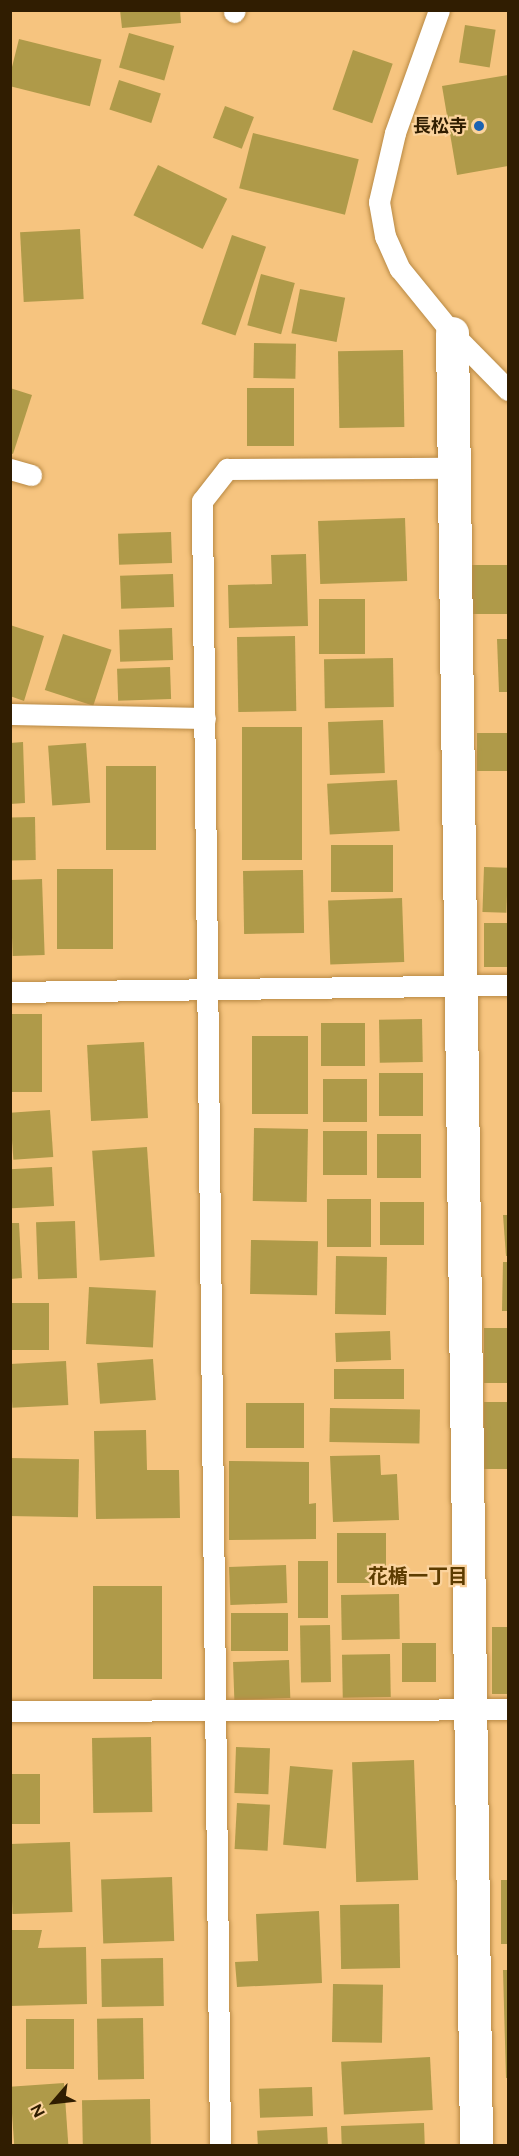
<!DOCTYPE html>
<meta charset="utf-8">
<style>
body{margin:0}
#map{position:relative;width:519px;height:2156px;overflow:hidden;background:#f6c47f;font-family:Figtree,"Noto Sans JP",sans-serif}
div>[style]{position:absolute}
.building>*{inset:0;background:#af9a49;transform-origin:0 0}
.roads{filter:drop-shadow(0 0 2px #b88944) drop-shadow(0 0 2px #b88944)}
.lane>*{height:21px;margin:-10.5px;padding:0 10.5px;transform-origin:10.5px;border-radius:10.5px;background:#fff}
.street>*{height:33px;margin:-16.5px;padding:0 16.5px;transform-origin:16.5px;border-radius:16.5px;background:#fff}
.dots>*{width:16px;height:16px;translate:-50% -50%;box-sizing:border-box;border:3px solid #fbd39d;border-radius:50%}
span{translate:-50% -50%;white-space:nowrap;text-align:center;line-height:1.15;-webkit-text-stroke:4.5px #fbd39d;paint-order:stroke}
.poi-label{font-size:18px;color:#301d01;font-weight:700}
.right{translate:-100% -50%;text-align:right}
.neighbourhood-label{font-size:20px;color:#5d3c00;font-weight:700}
.frame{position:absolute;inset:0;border:12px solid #301d01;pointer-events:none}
.north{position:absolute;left:24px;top:2072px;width:60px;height:60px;-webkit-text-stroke:4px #fbd39d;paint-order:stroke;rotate:242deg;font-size:16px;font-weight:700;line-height:24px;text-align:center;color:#301d01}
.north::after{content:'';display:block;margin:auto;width:21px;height:27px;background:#301d01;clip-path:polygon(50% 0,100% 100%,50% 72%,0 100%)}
</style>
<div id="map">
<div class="building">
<div style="clip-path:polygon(120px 10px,180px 10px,181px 23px,122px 28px)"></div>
<div style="left:465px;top:25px;width:31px;height:38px;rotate:9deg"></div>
<div style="left:129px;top:33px;width:47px;height:36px;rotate:16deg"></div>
<div style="left:19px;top:39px;width:85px;height:48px;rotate:14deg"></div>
<div style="left:353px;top:50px;width:42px;height:63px;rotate:19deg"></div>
<div style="clip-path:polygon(508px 75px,508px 166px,457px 175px,442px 86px)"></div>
<div style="left:119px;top:80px;width:44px;height:31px;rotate:18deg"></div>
<div style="left:225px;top:106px;width:31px;height:34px;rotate:21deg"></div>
<div style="left:253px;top:133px;width:109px;height:57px;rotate:14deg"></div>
<div style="left:158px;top:165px;width:77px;height:56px;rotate:26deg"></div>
<div style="left:80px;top:229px;width:70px;height:60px;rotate:87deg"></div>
<div style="left:232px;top:235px;width:36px;height:94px;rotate:19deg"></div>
<div style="left:261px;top:274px;width:35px;height:53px;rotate:15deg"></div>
<div style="left:300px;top:289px;width:46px;height:45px;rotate:11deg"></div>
<div style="left:254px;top:343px;width:42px;height:35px;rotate:1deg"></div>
<div style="left:403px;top:350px;width:77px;height:65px;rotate:89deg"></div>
<div style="clip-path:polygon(10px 388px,32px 395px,13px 454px,10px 453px)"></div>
<div style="left:247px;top:388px;width:47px;height:58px"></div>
<div style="left:405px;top:518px;width:63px;height:87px;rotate:88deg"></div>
<div style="left:171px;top:532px;width:31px;height:53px;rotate:88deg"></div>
<div style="clip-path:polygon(306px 554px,308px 626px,229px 628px,228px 585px,272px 584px,271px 555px)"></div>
<div style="left:508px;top:565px;width:49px;height:38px;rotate:90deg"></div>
<div style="left:173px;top:574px;width:33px;height:53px;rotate:88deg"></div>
<div style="left:319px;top:599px;width:46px;height:55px"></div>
<div style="clip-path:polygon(10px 625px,44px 636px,24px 701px,10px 696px)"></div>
<div style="left:172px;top:628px;width:32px;height:53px;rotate:88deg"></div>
<div style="left:63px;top:634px;width:51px;height:59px;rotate:18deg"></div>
<div style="left:295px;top:636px;width:75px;height:58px;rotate:89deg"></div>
<div style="clip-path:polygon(497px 639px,508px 639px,508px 692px,499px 692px)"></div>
<div style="left:393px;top:658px;width:49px;height:69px;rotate:89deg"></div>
<div style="left:170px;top:667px;width:32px;height:53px;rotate:88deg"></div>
<div style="left:383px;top:720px;width:53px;height:55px;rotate:88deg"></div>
<div style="left:242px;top:727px;width:60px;height:133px"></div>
<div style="left:508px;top:733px;width:38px;height:31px;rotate:90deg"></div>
<div style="clip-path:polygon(23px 742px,25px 803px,10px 804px,10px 743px)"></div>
<div style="left:86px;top:743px;width:60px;height:38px;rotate:86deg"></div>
<div style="left:106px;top:766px;width:50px;height:84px"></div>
<div style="left:397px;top:780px;width:51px;height:70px;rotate:87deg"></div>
<div style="left:35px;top:817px;width:43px;height:25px;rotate:89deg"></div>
<div style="left:331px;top:845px;width:62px;height:47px"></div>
<div style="left:484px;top:867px;width:24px;height:45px;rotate:2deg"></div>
<div style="left:57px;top:869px;width:56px;height:80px"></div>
<div style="left:303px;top:870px;width:63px;height:60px;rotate:89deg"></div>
<div style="left:42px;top:879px;width:76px;height:32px;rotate:88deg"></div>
<div style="left:402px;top:898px;width:64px;height:74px;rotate:88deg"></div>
<div style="left:484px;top:923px;width:24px;height:44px"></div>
<div style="left:10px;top:1014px;width:32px;height:78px"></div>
<div style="left:422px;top:1019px;width:43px;height:43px;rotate:89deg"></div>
<div style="left:321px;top:1023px;width:44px;height:43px"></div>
<div style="left:252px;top:1036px;width:56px;height:78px"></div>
<div style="left:144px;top:1042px;width:76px;height:57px;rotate:87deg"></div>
<div style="left:379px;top:1073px;width:44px;height:43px"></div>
<div style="left:323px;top:1079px;width:44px;height:43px"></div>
<div style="left:50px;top:1110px;width:47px;height:40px;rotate:86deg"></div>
<div style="left:254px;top:1128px;width:54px;height:73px;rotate:1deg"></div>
<div style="left:367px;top:1131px;width:44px;height:44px;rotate:90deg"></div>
<div style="left:377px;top:1134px;width:44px;height:44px"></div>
<div style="left:147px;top:1147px;width:110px;height:55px;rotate:86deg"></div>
<div style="left:52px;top:1167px;width:39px;height:42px;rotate:87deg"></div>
<div style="left:327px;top:1199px;width:44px;height:48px"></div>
<div style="left:424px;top:1202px;width:43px;height:44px;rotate:90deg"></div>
<div style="clip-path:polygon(503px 1215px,508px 1215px,508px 1256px,506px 1256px)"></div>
<div style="left:75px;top:1221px;width:57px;height:39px;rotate:88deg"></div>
<div style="clip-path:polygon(10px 1223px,19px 1223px,22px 1278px,10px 1279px)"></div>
<div style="left:251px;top:1240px;width:67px;height:54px;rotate:1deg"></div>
<div style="left:336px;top:1256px;width:51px;height:58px;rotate:1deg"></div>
<div style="clip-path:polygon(503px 1262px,508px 1262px,508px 1311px,502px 1311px)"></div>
<div style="left:89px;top:1287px;width:67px;height:57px;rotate:3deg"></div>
<div style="left:10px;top:1303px;width:39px;height:47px"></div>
<div style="left:508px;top:1328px;width:55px;height:24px;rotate:90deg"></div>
<div style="left:390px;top:1331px;width:29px;height:55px;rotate:88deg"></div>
<div style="left:153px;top:1359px;width:41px;height:56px;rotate:86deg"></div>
<div style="left:66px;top:1361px;width:44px;height:56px;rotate:87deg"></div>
<div style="left:404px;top:1369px;width:30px;height:70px;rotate:90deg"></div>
<div style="left:508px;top:1402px;width:67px;height:24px;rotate:90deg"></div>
<div style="left:246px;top:1403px;width:58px;height:45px"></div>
<div style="left:330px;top:1408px;width:90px;height:34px;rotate:1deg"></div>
<div style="clip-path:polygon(146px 1430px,147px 1470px,179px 1470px,180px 1518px,96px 1519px,94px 1431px)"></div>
<div style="clip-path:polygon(380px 1455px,381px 1475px,397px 1474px,399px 1520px,333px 1522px,330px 1456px)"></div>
<div style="left:10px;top:1458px;width:69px;height:58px;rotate:1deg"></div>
<div style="clip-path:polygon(229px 1461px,309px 1462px,309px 1504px,316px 1503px,316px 1539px,229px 1540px)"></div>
<div style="left:337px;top:1533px;width:49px;height:50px"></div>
<div style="left:298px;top:1561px;width:30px;height:57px"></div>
<div style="left:286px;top:1565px;width:38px;height:57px;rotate:88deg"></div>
<div style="left:93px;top:1586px;width:69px;height:93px"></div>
<div style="left:399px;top:1594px;width:45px;height:58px;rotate:89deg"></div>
<div style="left:288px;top:1613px;width:38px;height:57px;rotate:90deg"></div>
<div style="left:330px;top:1625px;width:57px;height:30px;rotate:89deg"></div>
<div style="left:492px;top:1627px;width:16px;height:67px"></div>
<div style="left:402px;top:1643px;width:34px;height:39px"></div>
<div style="left:390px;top:1654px;width:43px;height:48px;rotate:89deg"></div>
<div style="left:289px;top:1660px;width:38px;height:56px;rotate:88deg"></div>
<div style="left:151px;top:1737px;width:75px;height:59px;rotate:89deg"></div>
<div style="left:236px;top:1747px;width:34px;height:46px;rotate:2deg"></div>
<div style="left:414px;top:1760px;width:120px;height:62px;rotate:88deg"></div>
<div style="left:290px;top:1766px;width:43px;height:79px;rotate:5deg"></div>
<div style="left:10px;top:1774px;width:30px;height:50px"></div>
<div style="left:237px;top:1803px;width:33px;height:46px;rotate:3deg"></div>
<div style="left:70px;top:1842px;width:70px;height:60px;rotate:88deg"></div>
<div style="left:172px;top:1877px;width:64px;height:71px;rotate:88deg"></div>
<div style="left:501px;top:1880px;width:7px;height:64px"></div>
<div style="left:399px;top:1904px;width:64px;height:59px;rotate:89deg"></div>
<div style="clip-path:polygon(319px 1911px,322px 1983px,237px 1987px,235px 1962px,258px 1961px,256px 1914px)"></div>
<div style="clip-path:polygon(10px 1930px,42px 1930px,38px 1948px,86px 1947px,87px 2004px,10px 2006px)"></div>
<div style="left:163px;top:1958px;width:48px;height:62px;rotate:89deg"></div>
<div style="clip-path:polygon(503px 1970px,508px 1970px,508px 2078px,506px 2078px)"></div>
<div style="left:333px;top:1984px;width:50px;height:58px;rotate:1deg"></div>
<div style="left:143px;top:2018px;width:61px;height:46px;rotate:89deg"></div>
<div style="left:26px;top:2019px;width:48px;height:50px"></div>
<div style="left:430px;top:2057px;width:53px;height:89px;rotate:87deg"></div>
<div style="left:64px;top:2083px;width:63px;height:54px;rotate:86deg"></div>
<div style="left:312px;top:2087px;width:29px;height:53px;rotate:88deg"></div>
<div style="left:150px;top:2099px;width:47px;height:68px;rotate:89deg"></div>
<div style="left:424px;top:2123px;width:23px;height:83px;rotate:88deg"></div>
<div style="left:327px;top:2127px;width:19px;height:70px;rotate:87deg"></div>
</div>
<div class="roads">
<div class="lane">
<div style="left:439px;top:10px;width:131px;rotate:109.7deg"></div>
<div style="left:395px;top:133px;width:71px;rotate:103.1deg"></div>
<div style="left:379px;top:202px;width:35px;rotate:80deg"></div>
<div style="left:385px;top:236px;width:36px;rotate:66deg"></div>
<div style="left:400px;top:269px;width:82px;rotate:50.9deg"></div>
<div style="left:452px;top:333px;width:80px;rotate:45.5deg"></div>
<div style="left:234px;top:12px;width:2px;rotate:-63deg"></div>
<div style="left:10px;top:469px;width:22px;rotate:16deg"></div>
<div style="left:10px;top:714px;width:195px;rotate:1.2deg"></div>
<div style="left:10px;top:992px;width:498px;rotate:-0.8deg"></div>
<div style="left:10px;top:1711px;width:498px;rotate:-0.2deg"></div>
<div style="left:220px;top:2146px;width:1645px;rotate:-90.63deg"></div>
<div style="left:202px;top:501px;width:41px;rotate:-52deg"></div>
<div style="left:227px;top:469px;width:225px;rotate:-0.3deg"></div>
</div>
<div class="street">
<div style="left:452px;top:333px;width:1813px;rotate:89.24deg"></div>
</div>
</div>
<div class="dots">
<div style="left:479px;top:126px;background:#1b62b2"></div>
</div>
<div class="poi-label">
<span class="right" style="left:467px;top:126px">長松寺</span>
</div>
<div class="neighbourhood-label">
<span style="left:418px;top:1576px">花楯一丁目</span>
</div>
<div class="frame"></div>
<div class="north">N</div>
</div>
